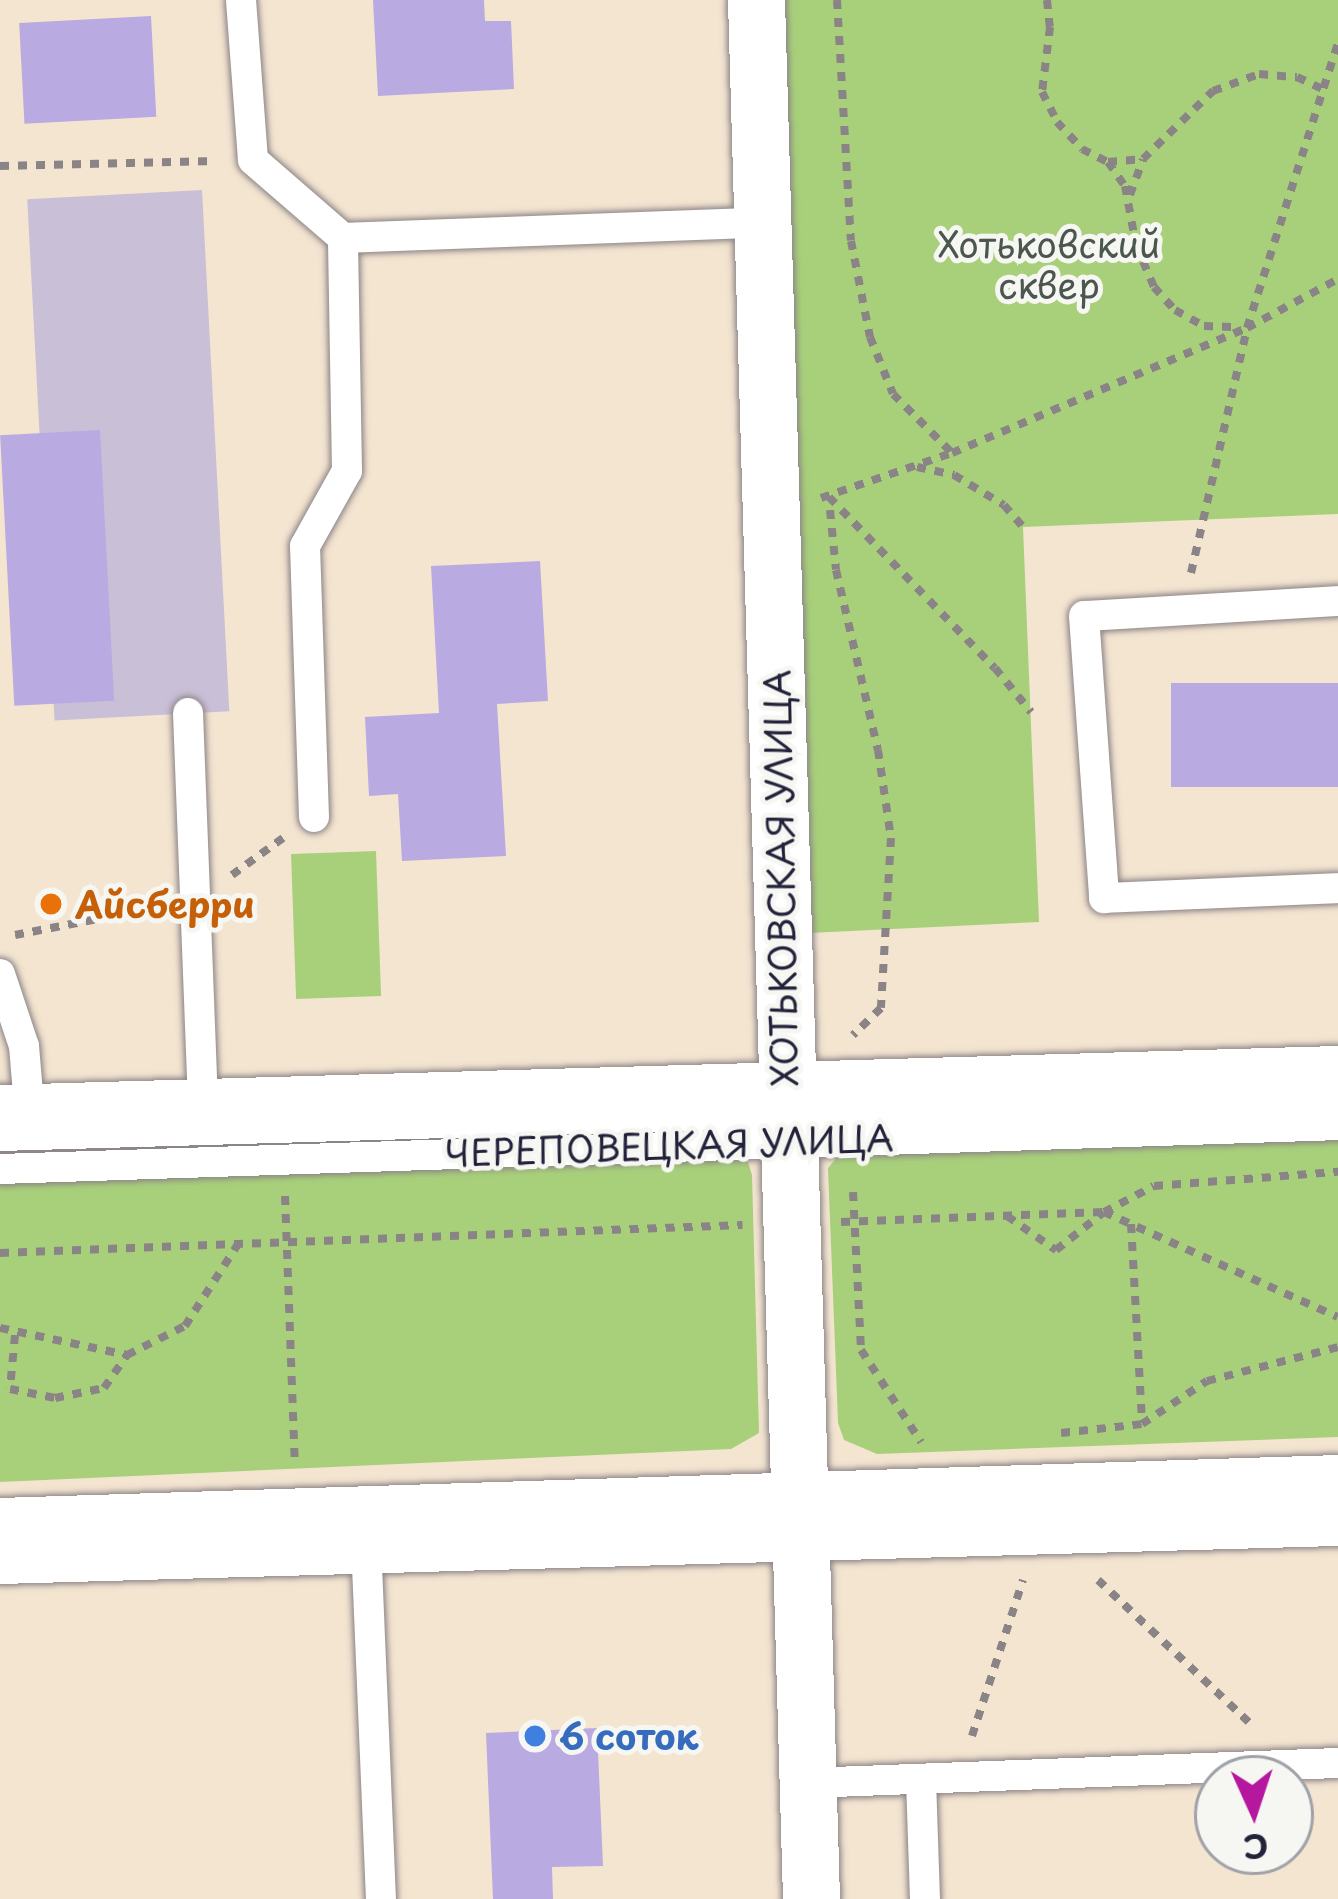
<!DOCTYPE html>
<meta charset="utf-8">
<style>
body{margin:0}
#map{position:relative;width:1338px;height:1899px;overflow:hidden;background:#f4e5d1;font-family:"Playpen Sans",sans-serif}
div>[style]{position:absolute}
.industrial>*{inset:0;background:#c9bfd7;transform-origin:0 0}
.green>*{inset:0;background:#a8d07a;transform-origin:0 0}
.building>*{inset:0;background:#b9aae1;transform-origin:0 0}
.path>*{height:8px;margin-top:-4px;transform-origin:0;background:repeating-linear-gradient(90deg,#8b8486 0 9px,transparent 0 18px)}
.roads{filter:drop-shadow(0 0 3px #8b8486) drop-shadow(0 0 3px #8b8486)}
.lane>*{height:30px;margin:-15px;padding:0 15px;transform-origin:15px;border-radius:15px;background:#fff}
.street>*{height:57px;margin:-28.5px;padding:0 28.5px;transform-origin:28.5px;border-radius:28.5px;background:#fff}
.secondary>*{height:66px;margin:-33px;padding:0 33px;transform-origin:33px;border-radius:33px;background:#fff}
.dots>*{width:33px;height:33px;translate:-50% -50%;box-sizing:border-box;border:6px solid #f6f6f2;border-radius:50%}
span{translate:-50% -50%;white-space:nowrap;text-align:center;line-height:1.15;-webkit-text-stroke:10px #f6f6f2;paint-order:stroke}
.park-label{font-size:36px;color:#4a564e}
.street-label{font-size:36px;color:#22223b}
.food-label{font-size:36px;color:#c56008;font-weight:700}
.left{translate:0 -50%;text-align:left}
.shop-label{font-size:36px;color:#366cbe;font-weight:700}
.north{position:absolute;left:1194px;top:1755px;width:120px;height:120px;box-sizing:border-box;background:#f6f6f2;border:3px solid #a1a1a9;border-radius:50%;rotate:177deg;font-size:33px;font-weight:700;line-height:48px;text-align:center;color:#22223b}
.north::after{content:'';display:block;margin:auto;width:42px;height:54px;background:#b5179e;clip-path:polygon(50% 0,100% 100%,50% 72%,0 100%)}
</style>
<div id="map">
<div class="industrial">
<div style="left:202px;top:190px;width:522px;height:175px;rotate:87deg"></div>
</div>
<div class="green">
<div style="clip-path:polygon(778px 0,1338px 0,1338px 514px,1023px 527px,1039px 922px,809px 933px)"></div>
<div style="left:376px;top:851px;width:145px;height:85px;rotate:88deg"></div>
<div style="clip-path:polygon(1338px 1121px,1338px 1437px,877px 1454px,844px 1440px,838px 1423px,828px 1168px,855px 1136px)"></div>
<div style="clip-path:polygon(746px 1156px,752px 1175px,759px 1433px,731px 1449px,0 1482px,0 1171px)"></div>
</div>
<div class="building">
<div style="clip-path:polygon(373px 0,484px 0,485px 21px,511px 21px,514px 89px,378px 96px)"></div>
<div style="left:151px;top:16px;width:101px;height:132px;rotate:87deg"></div>
<div style="left:100px;top:430px;width:271px;height:100px;rotate:87deg"></div>
<div style="clip-path:polygon(540px 561px,548px 701px,497px 704px,506px 856px,402px 861px,398px 794px,369px 796px,365px 717px,439px 713px,431px 566px)"></div>
<div style="left:1338px;top:683px;width:104px;height:167px;rotate:90deg"></div>
<div style="clip-path:polygon(597px 1728px,603px 1866px,552px 1867px,553px 1899px,493px 1899px,486px 1733px)"></div>
</div>
<div class="path">
<div style="left:837px;top:0;width:241px;rotate:86.7deg"></div>
<div style="left:851px;top:241px;width:98px;rotate:78.8deg"></div>
<div style="left:870px;top:337px;width:61px;rotate:68deg"></div>
<div style="left:893px;top:394px;width:83px;rotate:45deg"></div>
<div style="left:1047px;top:0;width:27px;rotate:84deg"></div>
<div style="left:1050px;top:27px;width:65px;rotate:97deg"></div>
<div style="left:1042px;top:92px;width:34px;rotate:63deg"></div>
<div style="left:1057px;top:122px;width:37px;rotate:47deg"></div>
<div style="left:1082px;top:149px;width:29px;rotate:27deg"></div>
<div style="left:1108px;top:162px;width:35px;rotate:-5deg"></div>
<div style="left:1143px;top:159px;width:98px;rotate:-44.2deg"></div>
<div style="left:1213px;top:91px;width:49px;rotate:-20.3deg"></div>
<div style="left:1259px;top:74px;width:38px;rotate:5deg"></div>
<div style="left:1297px;top:77px;width:29px;rotate:25deg"></div>
<div style="left:1108px;top:162px;width:29px;rotate:55deg"></div>
<div style="left:1125px;top:186px;width:60px;rotate:79.4deg"></div>
<div style="left:1136px;top:245px;width:46px;rotate:66.8deg"></div>
<div style="left:1154px;top:287px;width:31px;rotate:48deg"></div>
<div style="left:1175px;top:310px;width:33px;rotate:29deg"></div>
<div style="left:1204px;top:326px;width:35px;rotate:2deg"></div>
<div style="left:0;top:166px;width:216px;rotate:-1.3deg"></div>
<div style="left:1130px;top:195px;width:38px;rotate:-70deg"></div>
<div style="left:917px;top:467px;width:38px;rotate:12deg"></div>
<div style="left:954px;top:475px;width:58px;rotate:31deg"></div>
<div style="left:1004px;top:505px;width:29px;rotate:49deg"></div>
<div style="left:829px;top:497px;width:238px;rotate:45.9deg"></div>
<div style="left:995px;top:668px;width:57px;rotate:50.7deg"></div>
<div style="left:821px;top:498px;width:139px;rotate:-19deg"></div>
<div style="left:952px;top:453px;width:320px;rotate:-23deg"></div>
<div style="left:1247px;top:328px;width:103px;rotate:-28.3deg"></div>
<div style="left:830px;top:510px;width:60px;rotate:84.3deg"></div>
<div style="left:836px;top:570px;width:185px;rotate:76.9deg"></div>
<div style="left:878px;top:750px;width:89px;rotate:81.6deg"></div>
<div style="left:891px;top:838px;width:170px;rotate:93.4deg"></div>
<div style="left:881px;top:1008px;width:39px;rotate:136deg"></div>
<div style="left:1191px;top:573px;width:251px;rotate:-77.1deg"></div>
<div style="left:1247px;top:328px;width:299px;rotate:-72.3deg"></div>
<div style="left:232px;top:875px;width:63px;rotate:-36deg"></div>
<div style="left:15px;top:935px;width:147px;rotate:-11deg"></div>
<div style="left:853px;top:1192px;width:158px;rotate:87.1deg"></div>
<div style="left:861px;top:1350px;width:110px;rotate:56.9deg"></div>
<div style="left:285px;top:1196px;width:267px;rotate:87.9deg"></div>
<div style="left:1007px;top:1216px;width:60px;rotate:34.8deg"></div>
<div style="left:1056px;top:1250px;width:61px;rotate:-38.4deg"></div>
<div style="left:1104px;top:1212px;width:56px;rotate:-27.5deg"></div>
<div style="left:1154px;top:1186px;width:185px;rotate:-4.4deg"></div>
<div style="left:841px;top:1222px;width:263px;rotate:-2.2deg"></div>
<div style="left:1104px;top:1212px;width:256px;rotate:24.2deg"></div>
<div style="left:1131px;top:1224px;width:198px;rotate:86.8deg"></div>
<div style="left:0;top:1253px;width:743px;rotate:-2.16deg"></div>
<div style="left:0;top:1328px;width:130px;rotate:12deg"></div>
<div style="left:15px;top:1335px;width:54px;rotate:95.3deg"></div>
<div style="left:10px;top:1389px;width:46px;rotate:11.3deg"></div>
<div style="left:55px;top:1398px;width:50px;rotate:-11.5deg"></div>
<div style="left:104px;top:1388px;width:40px;rotate:-55.1deg"></div>
<div style="left:127px;top:1355px;width:65px;rotate:-26.6deg"></div>
<div style="left:185px;top:1326px;width:98px;rotate:-57.1deg"></div>
<div style="left:1061px;top:1433px;width:81px;rotate:-6.3deg"></div>
<div style="left:1142px;top:1424px;width:78px;rotate:-33.5deg"></div>
<div style="left:1207px;top:1381px;width:135px;rotate:-14.5deg"></div>
<div style="left:1098px;top:1580px;width:213px;rotate:43.3deg"></div>
<div style="left:972px;top:1736px;width:164px;rotate:-71.9deg"></div>
</div>
<div class="roads">
<div class="lane">
<div style="left:241px;top:0;width:160px;rotate:85.7deg"></div>
<div style="left:253px;top:160px;width:119px;rotate:40.9deg"></div>
<div style="left:1338px;top:601px;width:254px;rotate:176.6deg"></div>
<div style="left:1084px;top:616px;width:283px;rotate:85.9deg"></div>
<div style="left:1104px;top:898px;width:234px;rotate:-2.4deg"></div>
<div style="left:188px;top:713px;width:399px;rotate:87.8deg"></div>
<div style="left:314px;top:817px;width:271px;rotate:-91.9deg"></div>
<div style="left:305px;top:546px;width:86px;rotate:-60.8deg"></div>
<div style="left:347px;top:471px;width:233px;rotate:-91deg"></div>
<div style="left:343px;top:238px;width:419px;rotate:-2.1deg"></div>
<div style="left:0;top:974px;width:76px;rotate:71.6deg"></div>
<div style="left:24px;top:1046px;width:71px;rotate:85.2deg"></div>
<div style="left:0;top:1169px;width:1339px;rotate:-1.88deg"></div>
<div style="left:0;top:1513px;width:1339px;rotate:-1.84deg"></div>
<div style="left:366px;top:1542px;width:357px;rotate:87.6deg"></div>
<div style="left:921px;top:1779px;width:120px;rotate:88.1deg"></div>
<div style="left:807px;top:1783px;width:531px;rotate:-2.16deg"></div>
</div>
<div class="street">
<div style="left:756px;top:0;width:1900px;rotate:88.34deg"></div>
</div>
<div class="secondary">
<div style="left:0;top:1118px;width:1339px;rotate:-1.67deg"></div>
<div style="left:0;top:1551px;width:1339px;rotate:-1.63deg"></div>
</div>
</div>
<div class="dots">
<div style="left:51px;top:904px;background:#e8710a"></div>
<div style="left:535px;top:1736px;background:#3f7fe0"></div>
</div>
<div class="park-label">
<span style="left:1049px;top:264px">Хотьковский<br>сквер</span>
</div>
<div class="street-label">
<span style="left:780px;top:878px;rotate:-91deg">ХОТЬКОВСКАЯ УЛИЦА</span>
<span style="left:669px;top:1145px;rotate:-2deg">ЧЕРЕПОВЕЦКАЯ УЛИЦА</span>
</div>
<div class="food-label">
<span class="left" style="left:75px;top:904px">Айсберри</span>
</div>
<div class="shop-label">
<span class="left" style="left:559px;top:1736px">6 соток</span>
</div>
<div class="north">С</div>
</div>
